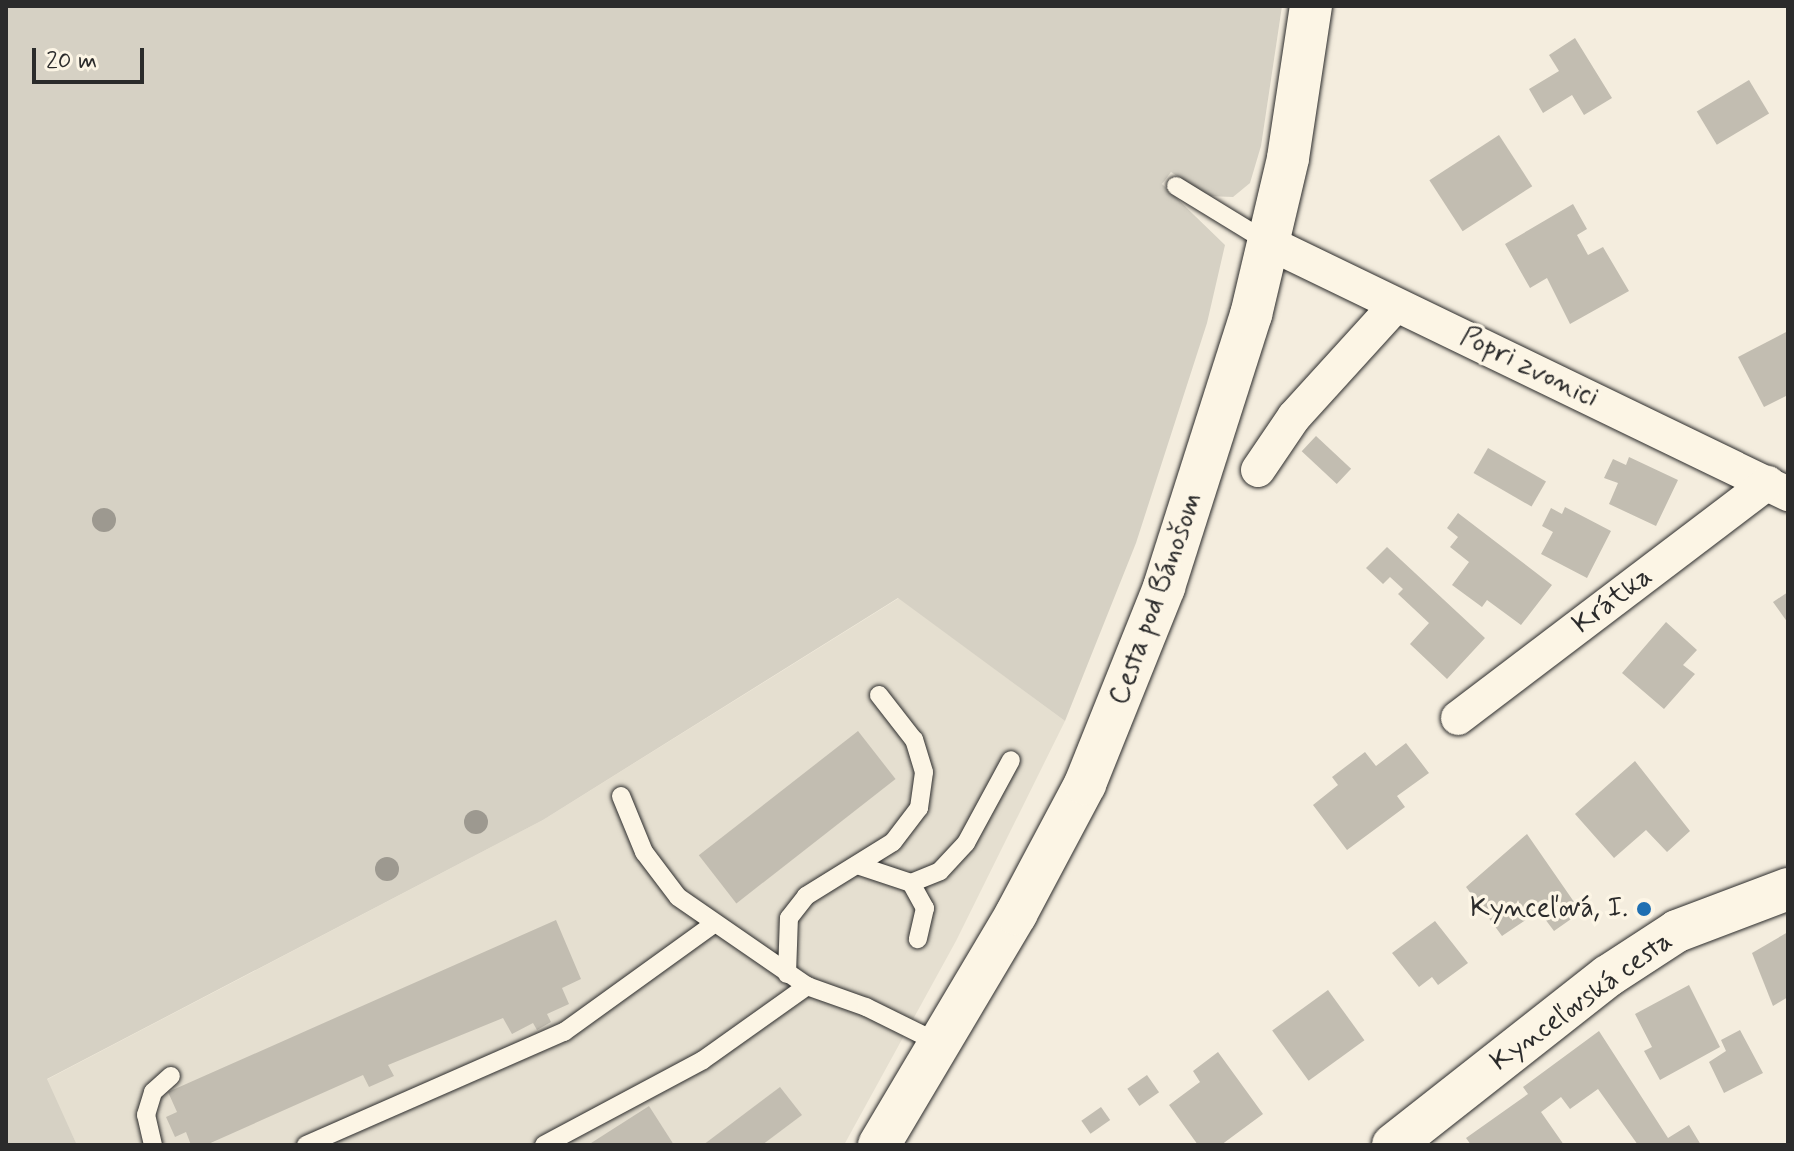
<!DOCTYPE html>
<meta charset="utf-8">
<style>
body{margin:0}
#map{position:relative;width:1794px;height:1151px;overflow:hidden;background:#f4edde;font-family:Mynerve,sans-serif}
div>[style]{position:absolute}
.built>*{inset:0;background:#e5dfd0}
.green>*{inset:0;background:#d6d1c4}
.building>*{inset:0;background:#c2bdb1;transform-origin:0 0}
.roads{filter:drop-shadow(0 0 2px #2b2b2b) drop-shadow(0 0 2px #2b2b2b)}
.service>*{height:18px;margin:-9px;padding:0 9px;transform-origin:9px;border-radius:9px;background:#fcf5e5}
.minor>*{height:34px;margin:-17px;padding:0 17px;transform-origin:17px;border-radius:17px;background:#fcf5e5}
.tertiary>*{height:42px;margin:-21px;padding:0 21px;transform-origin:21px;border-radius:21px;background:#fcf5e5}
.trees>*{width:24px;height:24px;margin:-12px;border-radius:50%;background:#9d9990}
.dots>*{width:22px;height:22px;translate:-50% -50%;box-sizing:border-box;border:4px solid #fcf5e5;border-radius:50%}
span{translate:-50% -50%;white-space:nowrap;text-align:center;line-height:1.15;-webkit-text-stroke:7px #fcf5e5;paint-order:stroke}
.street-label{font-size:28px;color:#2b2b2b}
.poi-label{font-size:28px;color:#2b2b2b}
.right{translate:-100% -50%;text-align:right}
.frame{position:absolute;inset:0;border:8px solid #2b2b2b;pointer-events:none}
.scale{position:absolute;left:32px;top:48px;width:112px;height:36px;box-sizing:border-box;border:4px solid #2b2b2b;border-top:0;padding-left:10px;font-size:24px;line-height:28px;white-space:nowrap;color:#2b2b2b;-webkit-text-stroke:6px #fcf5e5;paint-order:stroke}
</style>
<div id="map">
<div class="built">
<div style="clip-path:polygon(899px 598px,1065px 721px,956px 941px,844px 1145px,77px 1145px,46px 1080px,543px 820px)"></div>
</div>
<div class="green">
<div style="clip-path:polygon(6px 6px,1282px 6px,1261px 146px,1250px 183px,1233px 197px,1207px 196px,1171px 172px,1162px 184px,1225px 245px,1207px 323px,1136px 543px,1065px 721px,898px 598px,543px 820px,47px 1079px,77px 1145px,6px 1145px)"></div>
</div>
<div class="building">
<div style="clip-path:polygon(1575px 38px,1612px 98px,1584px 115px,1572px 95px,1543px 113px,1529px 89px,1559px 71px,1549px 55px)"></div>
<div style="left:1749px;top:80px;width:39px;height:61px;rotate:59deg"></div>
<div style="left:1499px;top:135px;width:61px;height:83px;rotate:57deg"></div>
<div style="clip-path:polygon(1573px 204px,1587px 229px,1577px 235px,1588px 255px,1603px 247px,1629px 291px,1570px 324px,1547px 278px,1530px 288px,1505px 244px)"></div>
<div style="clip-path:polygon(1788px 331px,1788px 395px,1764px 407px,1738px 357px)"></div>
<div style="left:1316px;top:436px;width:48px;height:21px;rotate:43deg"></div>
<div style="left:1488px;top:448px;width:67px;height:29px;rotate:30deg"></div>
<div style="clip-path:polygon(1629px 457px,1678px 480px,1656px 526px,1609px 504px,1618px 483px,1604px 478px,1613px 459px,1626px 465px)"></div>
<div style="clip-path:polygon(1565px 507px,1611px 531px,1587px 578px,1541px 554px,1553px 532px,1542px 526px,1551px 508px,1562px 514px)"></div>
<div style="clip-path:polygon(1458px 513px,1552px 585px,1521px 625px,1487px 600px,1482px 607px,1452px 585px,1469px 562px,1450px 547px,1458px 537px,1447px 528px)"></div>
<div style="clip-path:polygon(1387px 547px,1485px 638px,1447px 679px,1410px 644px,1429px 623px,1398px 594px,1403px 589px,1390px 577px,1383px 584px,1366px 568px)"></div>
<div style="clip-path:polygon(1788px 592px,1788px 623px,1773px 602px)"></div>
<div style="clip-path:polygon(1666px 622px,1697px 650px,1683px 665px,1695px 674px,1664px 709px,1622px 673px)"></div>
<div style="left:858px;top:731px;width:61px;height:202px;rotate:52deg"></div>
<div style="clip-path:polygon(1406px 743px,1429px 773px,1397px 796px,1405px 807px,1347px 850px,1313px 805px,1338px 785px,1332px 777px,1365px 752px,1376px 766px)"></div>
<div style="clip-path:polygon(1635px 761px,1690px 831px,1667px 852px,1646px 830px,1614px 858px,1575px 814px)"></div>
<div style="clip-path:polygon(1527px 834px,1581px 912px,1554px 931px,1539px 911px,1502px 936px,1466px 887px)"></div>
<div style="clip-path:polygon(556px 920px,581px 979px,562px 988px,569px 1004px,547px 1014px,551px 1022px,537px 1030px,533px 1023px,512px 1034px,503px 1018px,388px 1065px,394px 1076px,369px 1087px,363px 1075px,206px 1145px,191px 1145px,186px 1132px,175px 1137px,166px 1117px,177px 1112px,168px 1092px)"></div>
<div style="clip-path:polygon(1435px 921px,1468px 963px,1438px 985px,1432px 977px,1419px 987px,1392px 953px)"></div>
<div style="clip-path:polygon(1788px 932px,1788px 997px,1773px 1006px,1752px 953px)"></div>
<div style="clip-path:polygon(1689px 985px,1720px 1047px,1660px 1080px,1644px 1051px,1652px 1047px,1635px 1014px)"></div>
<div style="left:1328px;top:990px;width:62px;height:69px;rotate:54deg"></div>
<div style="clip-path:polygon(1740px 1030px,1763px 1073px,1724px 1093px,1709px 1062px,1726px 1051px,1721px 1040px)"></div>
<div style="clip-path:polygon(1599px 1031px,1668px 1138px,1689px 1125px,1701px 1145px,1638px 1145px,1598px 1089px,1570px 1109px,1561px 1097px,1541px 1112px,1564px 1145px,1471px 1145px,1466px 1138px,1528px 1094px,1523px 1087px)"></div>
<div style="clip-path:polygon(1218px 1052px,1263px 1114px,1221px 1145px,1198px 1145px,1169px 1105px,1200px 1082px,1193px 1071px)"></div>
<div style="left:1147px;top:1075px;width:21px;height:24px;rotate:55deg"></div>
<div style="clip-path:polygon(780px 1087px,802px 1115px,762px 1145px,703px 1145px)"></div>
<div style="clip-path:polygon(649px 1106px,674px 1145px,588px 1145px)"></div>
<div style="left:1101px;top:1107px;width:16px;height:24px;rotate:55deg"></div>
</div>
<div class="roads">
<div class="service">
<div style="left:1176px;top:186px;width:109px;rotate:31.5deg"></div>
<div style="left:621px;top:796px;width:61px;rotate:67.7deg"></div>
<div style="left:644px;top:852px;width:56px;rotate:52.9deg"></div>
<div style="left:678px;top:897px;width:157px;rotate:34.6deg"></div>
<div style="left:807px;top:986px;width:63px;rotate:19.6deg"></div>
<div style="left:866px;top:1007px;width:81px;rotate:26.3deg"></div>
<div style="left:857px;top:865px;width:57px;rotate:18.4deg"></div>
<div style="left:911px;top:883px;width:31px;rotate:-22deg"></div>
<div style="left:940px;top:871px;width:38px;rotate:-47deg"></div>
<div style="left:966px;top:843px;width:94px;rotate:-61.5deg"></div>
<div style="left:911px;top:883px;width:29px;rotate:61deg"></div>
<div style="left:925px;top:908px;width:32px;rotate:103deg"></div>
<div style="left:787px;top:974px;width:56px;rotate:-88deg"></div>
<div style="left:789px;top:918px;width:28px;rotate:-52deg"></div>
<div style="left:806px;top:896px;width:102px;rotate:-31.8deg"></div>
<div style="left:893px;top:842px;width:43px;rotate:-52.6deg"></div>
<div style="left:919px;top:808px;width:36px;rotate:-82deg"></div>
<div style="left:924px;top:772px;width:34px;rotate:-107deg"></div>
<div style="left:914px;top:740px;width:57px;rotate:-127.9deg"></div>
<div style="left:153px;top:1145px;width:31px;rotate:-103deg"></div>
<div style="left:146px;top:1115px;width:24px;rotate:-73deg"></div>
<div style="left:153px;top:1092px;width:24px;rotate:-42deg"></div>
<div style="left:306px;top:1145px;width:282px;rotate:-23.7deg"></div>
<div style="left:564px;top:1032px;width:185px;rotate:-35.8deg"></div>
<div style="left:544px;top:1145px;width:180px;rotate:-28.1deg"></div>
<div style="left:703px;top:1060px;width:128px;rotate:-35.4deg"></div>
</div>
<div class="minor">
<div style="left:1269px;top:243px;width:577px;rotate:25.81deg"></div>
<div style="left:1258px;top:470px;width:64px;rotate:-55.8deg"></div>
<div style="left:1294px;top:417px;width:151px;rotate:-47.7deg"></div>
<div style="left:1458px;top:718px;width:389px;rotate:-37.2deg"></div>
</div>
<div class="tertiary">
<div style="left:879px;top:1145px;width:269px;rotate:-59.3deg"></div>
<div style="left:1016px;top:914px;width:147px;rotate:-62deg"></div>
<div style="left:1085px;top:784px;width:212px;rotate:-68.1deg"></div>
<div style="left:1164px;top:587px;width:286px;rotate:-72.3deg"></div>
<div style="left:1251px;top:315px;width:161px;rotate:-76.7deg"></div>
<div style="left:1288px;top:158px;width:154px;rotate:-81.4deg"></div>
<div style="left:1393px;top:1145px;width:273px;rotate:-38.2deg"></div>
<div style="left:1608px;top:976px;width:82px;rotate:-33.1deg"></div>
<div style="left:1677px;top:931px;width:119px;rotate:-20.7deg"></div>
</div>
</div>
<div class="trees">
<div style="left:104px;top:520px"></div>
<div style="left:476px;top:822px"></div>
<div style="left:387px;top:869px"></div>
</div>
<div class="dots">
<div style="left:1644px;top:909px;background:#1f6fb2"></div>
</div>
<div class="street-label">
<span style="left:1529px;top:368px;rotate:26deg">Popri zvonici</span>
<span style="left:1157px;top:599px;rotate:-70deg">Cesta pod Bánošom</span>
<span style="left:1613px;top:601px;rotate:-37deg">Krátka</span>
<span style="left:1582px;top:1002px;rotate:-36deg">Kynceľovská cesta</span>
</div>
<div class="poi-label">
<span class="right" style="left:1628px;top:909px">Kynceľová, I.</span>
</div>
<div class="frame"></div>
<div class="scale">20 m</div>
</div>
